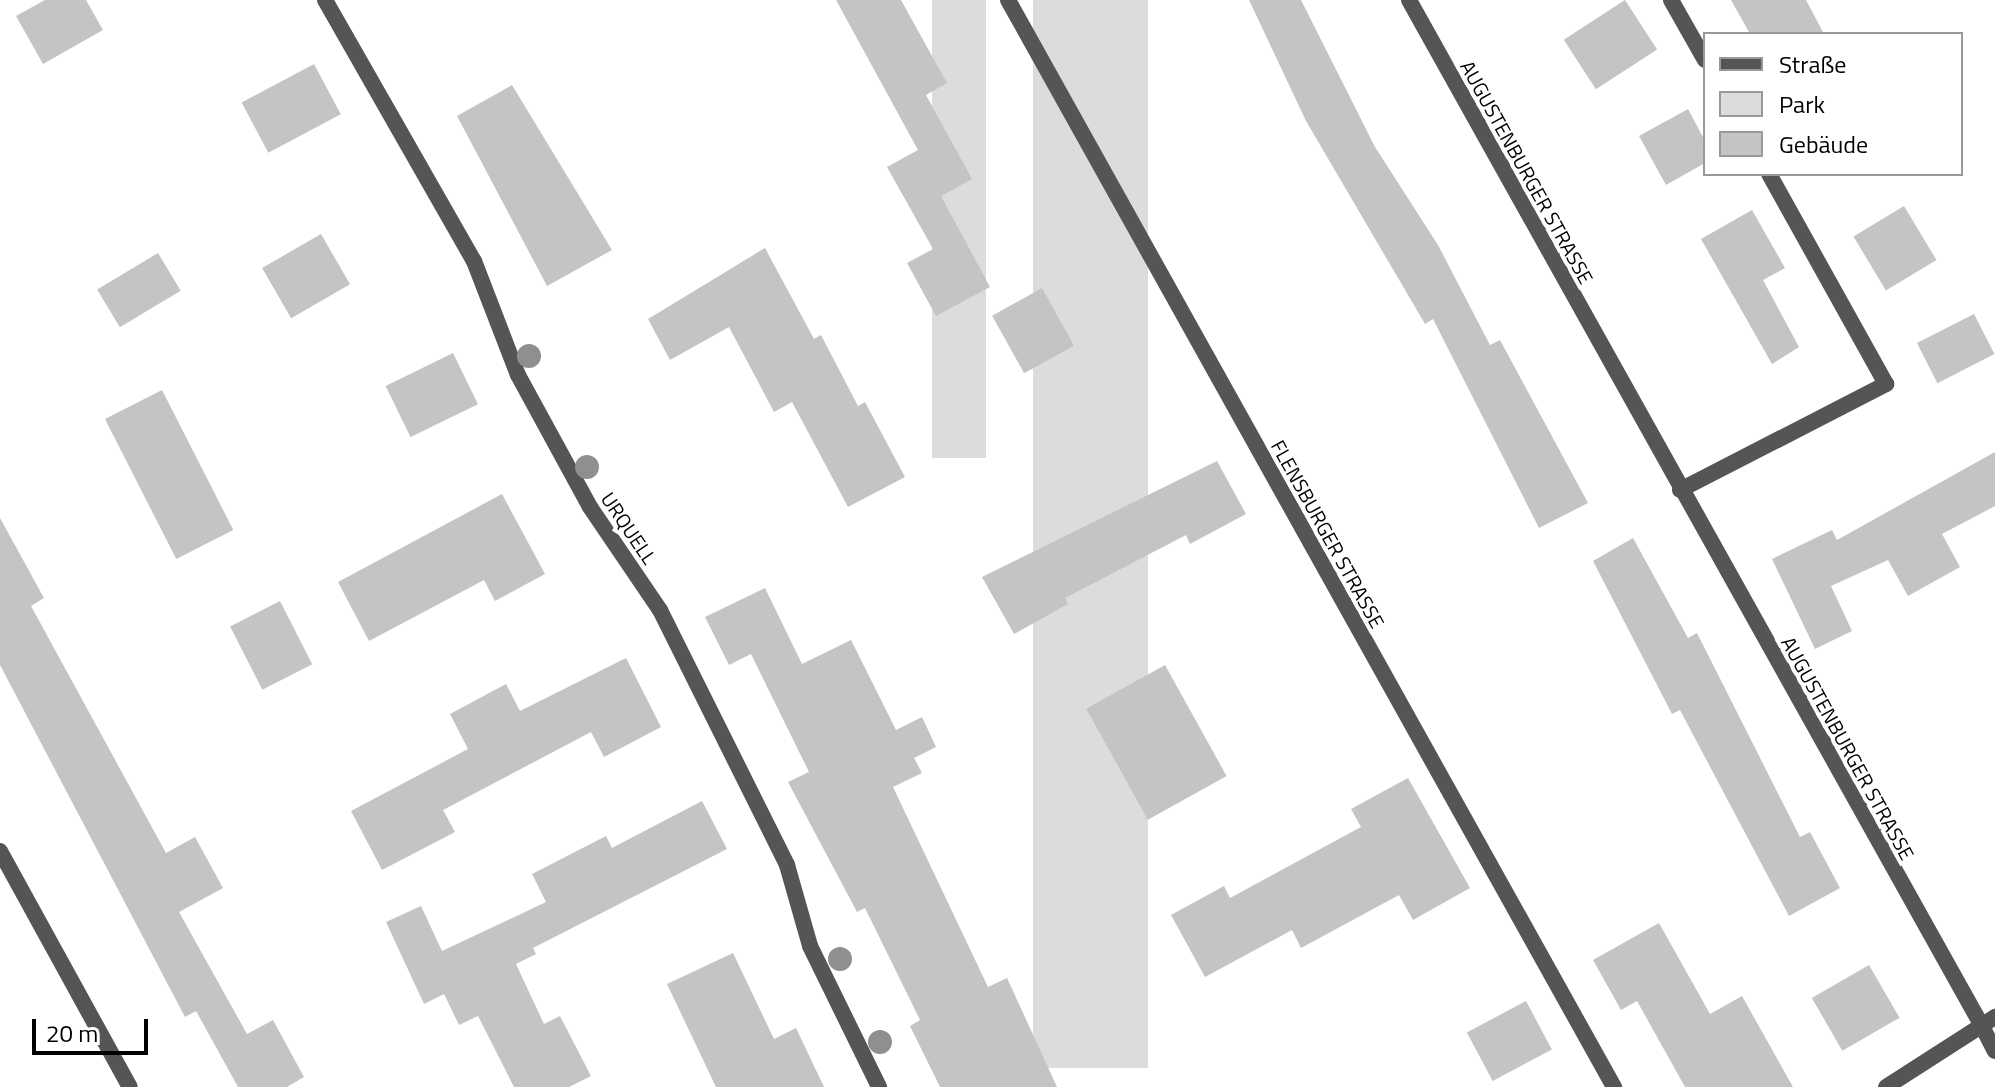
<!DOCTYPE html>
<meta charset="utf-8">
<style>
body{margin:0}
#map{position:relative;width:1995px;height:1087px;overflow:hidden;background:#fff;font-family:"Titillium Web",sans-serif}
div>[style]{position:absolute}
.green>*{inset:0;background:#dcdcdc;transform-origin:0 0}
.building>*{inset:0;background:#c4c4c4;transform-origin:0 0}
.lane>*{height:16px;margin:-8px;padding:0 8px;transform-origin:8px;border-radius:8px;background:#555}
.street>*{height:16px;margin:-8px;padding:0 8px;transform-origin:8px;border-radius:8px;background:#555}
.trees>*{width:24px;height:24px;margin:-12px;border-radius:50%;background:#8f8f8f}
span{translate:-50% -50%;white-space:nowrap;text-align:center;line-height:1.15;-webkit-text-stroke:8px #fff;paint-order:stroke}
.street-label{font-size:20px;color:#000}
.legend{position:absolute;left:1703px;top:32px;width:260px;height:144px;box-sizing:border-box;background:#fff;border:2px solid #999;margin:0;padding:10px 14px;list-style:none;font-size:24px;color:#000}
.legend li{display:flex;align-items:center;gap:16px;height:40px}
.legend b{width:40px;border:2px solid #999}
.scale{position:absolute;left:32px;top:1019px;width:116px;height:36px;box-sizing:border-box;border:4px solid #000;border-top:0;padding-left:10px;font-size:24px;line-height:28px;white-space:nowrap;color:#000;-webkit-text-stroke:6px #fff;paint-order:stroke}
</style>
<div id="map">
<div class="green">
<div style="left:932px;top:0;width:54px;height:458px"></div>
<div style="left:1033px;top:0;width:115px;height:1068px"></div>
</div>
<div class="building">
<div style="clip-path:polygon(45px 0,86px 0,103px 30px,43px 64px,16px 16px)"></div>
<div style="clip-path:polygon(836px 0,901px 0,947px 83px,926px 95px,972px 179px,941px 196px,990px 287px,936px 316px,907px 263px,933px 249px,887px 167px,918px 150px)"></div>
<div style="clip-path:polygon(1249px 0,1301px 0,1375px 147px,1438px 245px,1490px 345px,1500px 340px,1588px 503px,1539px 528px,1433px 319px,1425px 324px,1306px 121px)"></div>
<div style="left:1625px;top:0;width:59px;height:73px;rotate:57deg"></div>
<div style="clip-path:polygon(1731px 0,1806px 0,1824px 34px,1750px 34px)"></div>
<div style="left:314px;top:64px;width:57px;height:82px;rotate:62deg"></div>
<div style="clip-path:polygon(512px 85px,612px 250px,547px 286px,457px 116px)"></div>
<div style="clip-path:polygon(1688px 109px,1705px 141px,1705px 163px,1666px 185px,1639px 136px)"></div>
<div style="left:1904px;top:206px;width:63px;height:59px;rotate:59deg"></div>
<div style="clip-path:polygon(1752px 210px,1785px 268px,1763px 280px,1799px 347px,1772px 364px,1701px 239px)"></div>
<div style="left:321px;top:234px;width:58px;height:68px;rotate:60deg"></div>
<div style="clip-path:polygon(765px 248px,814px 339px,821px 335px,858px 406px,865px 402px,905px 477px,848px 507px,792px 402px,774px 412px,729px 327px,670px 360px,648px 319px)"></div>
<div style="left:158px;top:253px;width:44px;height:71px;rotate:59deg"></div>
<div style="left:1042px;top:288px;width:66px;height:57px;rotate:61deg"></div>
<div style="left:1974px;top:314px;width:45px;height:64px;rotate:63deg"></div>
<div style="left:453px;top:353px;width:57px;height:75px;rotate:64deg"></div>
<div style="left:162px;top:390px;width:157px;height:64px;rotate:63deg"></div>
<div style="clip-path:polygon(1995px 452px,1995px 506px,1942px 534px,1960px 567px,1908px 596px,1888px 560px,1831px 586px,1852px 631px,1815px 649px,1772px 559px,1832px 530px,1837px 540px)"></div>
<div style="clip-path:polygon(1217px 461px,1246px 514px,1190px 544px,1186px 535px,1065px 598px,1068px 604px,1014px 634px,982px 577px)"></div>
<div style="clip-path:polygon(502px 494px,545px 574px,495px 601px,484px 580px,369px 641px,338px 582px)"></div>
<div style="clip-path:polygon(0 518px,44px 598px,31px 606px,166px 853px,195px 837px,223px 888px,179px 912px,247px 1034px,273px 1020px,304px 1077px,287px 1087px,238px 1087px,196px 1011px,185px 1017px,0 665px)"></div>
<div style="clip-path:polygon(1633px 538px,1688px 638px,1697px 633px,1800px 837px,1810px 832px,1840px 888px,1789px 916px,1680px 710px,1672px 714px,1593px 561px)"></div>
<div style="clip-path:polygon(765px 588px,802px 664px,851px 640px,896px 730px,922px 717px,936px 747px,914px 758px,922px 773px,893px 787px,988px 987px,1007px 978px,1057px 1087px,940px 1087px,910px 1026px,920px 1020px,865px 908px,857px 912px,788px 782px,809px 772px,751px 654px,729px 665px,705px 617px)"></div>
<div style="left:280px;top:601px;width:71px;height:56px;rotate:63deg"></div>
<div style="clip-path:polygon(626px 658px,661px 727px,604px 757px,591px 732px,443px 810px,455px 832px,382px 870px,351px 811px,468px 749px,450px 714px,506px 684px,520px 711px)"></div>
<div style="left:1165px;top:665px;width:127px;height:90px;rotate:61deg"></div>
<div style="clip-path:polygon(1408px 778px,1470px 888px,1413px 920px,1399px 895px,1301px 948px,1292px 930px,1205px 977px,1171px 915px,1224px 886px,1230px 898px,1361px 827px,1351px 809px)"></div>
<div style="clip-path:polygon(702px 801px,727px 849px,533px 948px,536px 954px,516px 964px,544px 1024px,560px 1016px,591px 1076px,569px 1087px,514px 1087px,478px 1016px,459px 1025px,444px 994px,424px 1004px,386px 922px,421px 906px,442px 951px,546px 902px,532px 874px,606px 836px,612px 848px)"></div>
<div style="clip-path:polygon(1659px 923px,1710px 1014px,1742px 996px,1793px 1087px,1685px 1087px,1637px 1001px,1621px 1010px,1593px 960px)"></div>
<div style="clip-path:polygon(733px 953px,774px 1039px,796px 1028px,824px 1087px,716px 1087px,667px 984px)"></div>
<div style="left:1869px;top:965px;width:61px;height:66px;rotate:60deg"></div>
<div style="left:1526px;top:1001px;width:55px;height:67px;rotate:62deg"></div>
</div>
<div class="lane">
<div style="left:1982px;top:1026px;width:28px;rotate:63deg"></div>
</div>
<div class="street">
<div style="left:325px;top:0;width:301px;rotate:60.3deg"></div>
<div style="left:474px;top:261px;width:122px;rotate:68.9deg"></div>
<div style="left:518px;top:375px;width:150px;rotate:61.4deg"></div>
<div style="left:590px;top:507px;width:125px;rotate:55.8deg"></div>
<div style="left:660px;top:610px;width:285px;rotate:63.5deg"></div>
<div style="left:787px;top:865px;width:84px;rotate:74.1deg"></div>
<div style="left:810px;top:946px;width:157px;rotate:63.9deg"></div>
<div style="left:1008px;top:0;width:1245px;rotate:60.86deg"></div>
<div style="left:1409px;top:0;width:1175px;rotate:60.82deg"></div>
<div style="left:1671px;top:0;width:69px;rotate:60.5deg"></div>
<div style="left:1680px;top:490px;width:232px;rotate:-27.2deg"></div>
<div style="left:1886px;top:384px;width:240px;rotate:-119.1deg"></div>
<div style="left:0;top:851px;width:269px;rotate:61.2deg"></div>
<div style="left:1886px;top:1087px;width:130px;rotate:-32.7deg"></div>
</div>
<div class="trees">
<div style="left:529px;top:356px"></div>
<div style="left:587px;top:467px"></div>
<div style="left:840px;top:959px"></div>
<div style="left:880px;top:1042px"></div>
</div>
<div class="street-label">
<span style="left:1527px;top:172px;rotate:61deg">AUGUSTENBURGER STRASSE</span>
<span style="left:629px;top:528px;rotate:56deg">URQUELL</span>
<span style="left:1328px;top:534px;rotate:61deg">FLENSBURGER STRASSE</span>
<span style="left:1848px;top:748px;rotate:61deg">AUGUSTENBURGER STRASSE</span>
</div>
<ul class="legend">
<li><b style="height:10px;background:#555"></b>Straße</li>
<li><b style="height:22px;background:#dcdcdc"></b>Park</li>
<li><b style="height:22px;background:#c4c4c4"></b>Gebäude</li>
</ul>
<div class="scale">20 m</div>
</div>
